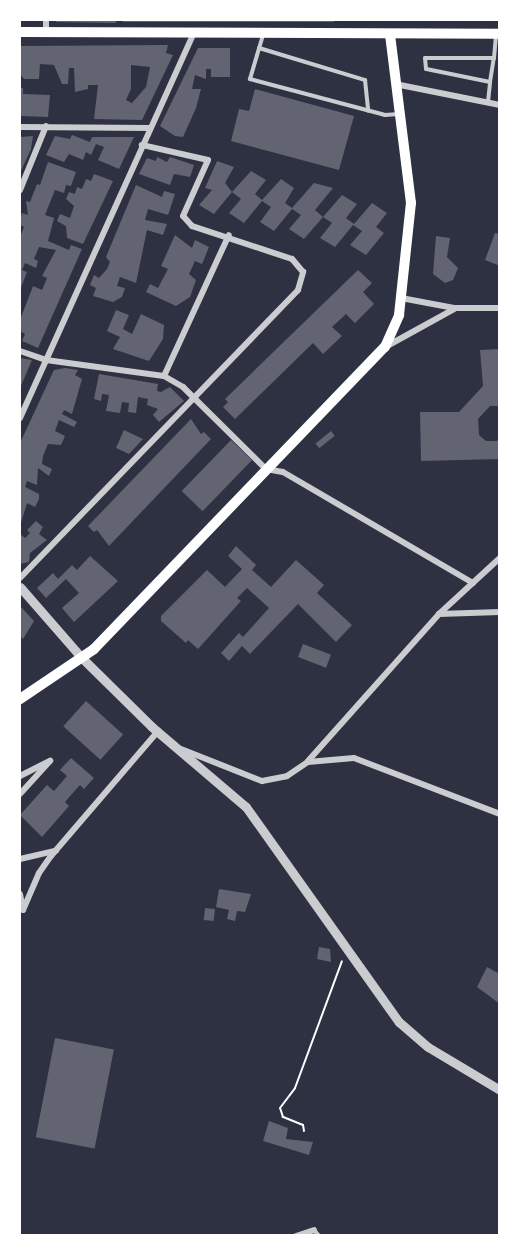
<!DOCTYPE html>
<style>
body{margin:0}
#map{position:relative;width:519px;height:1255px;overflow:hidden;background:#2d3142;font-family:"Space Grotesk",sans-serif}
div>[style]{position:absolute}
.building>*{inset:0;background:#626471;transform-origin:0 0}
.path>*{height:2px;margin:-1px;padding:0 1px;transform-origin:1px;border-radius:1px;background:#fff}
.service>*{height:4px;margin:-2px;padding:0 2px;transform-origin:2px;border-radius:2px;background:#caccd0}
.minor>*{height:6px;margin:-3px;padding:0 3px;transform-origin:3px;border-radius:3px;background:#caccd0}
.tertiary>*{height:9px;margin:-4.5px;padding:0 4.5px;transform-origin:4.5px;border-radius:4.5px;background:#caccd0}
.secondary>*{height:10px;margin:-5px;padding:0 5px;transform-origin:5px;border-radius:5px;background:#fff}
span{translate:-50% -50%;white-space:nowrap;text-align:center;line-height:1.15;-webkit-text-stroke:6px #fff;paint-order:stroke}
.frame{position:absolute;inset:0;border:21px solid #fff;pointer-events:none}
</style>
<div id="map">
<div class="building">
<div style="clip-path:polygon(56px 20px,116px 20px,116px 23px,56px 22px)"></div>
<div style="left:123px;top:20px;width:211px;height:2px"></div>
<div style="clip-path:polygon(evenodd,168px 45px,166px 53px,173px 55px,142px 120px,94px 119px,98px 85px,88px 85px,88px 89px,75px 92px,74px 68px,69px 68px,68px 84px,62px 84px,54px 65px,40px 64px,39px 79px,24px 79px,20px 74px,20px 46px,168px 45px,131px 65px,150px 67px,146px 87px,132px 103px,126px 100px,131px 89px,131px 65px)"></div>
<div style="clip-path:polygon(198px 48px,230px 48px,230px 77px,211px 77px,211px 69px,206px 69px,206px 79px,195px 75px,192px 89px,201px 89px,196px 108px,183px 137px,175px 136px,160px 126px)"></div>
<div style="clip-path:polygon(20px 88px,23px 88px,23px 94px,50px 95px,48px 117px,20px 116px)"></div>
<div style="clip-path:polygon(255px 89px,354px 116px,339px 170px,231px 141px,239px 109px,249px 111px)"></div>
<div style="clip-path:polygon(72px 135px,90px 142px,92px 137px,134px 137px,119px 169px,98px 160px,104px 147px,96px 144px,91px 155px,86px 152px,83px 160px,69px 154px,64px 162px,46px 155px,55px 136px,70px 139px)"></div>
<div style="clip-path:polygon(33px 136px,31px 149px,20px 173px,20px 137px)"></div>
<div style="clip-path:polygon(157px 157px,167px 162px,170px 157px,194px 165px,190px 177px,174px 174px,170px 185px,139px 174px,147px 158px,156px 161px)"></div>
<div style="clip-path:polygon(217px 161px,234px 167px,225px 183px,232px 192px,214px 214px,199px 205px,212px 190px,205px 188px)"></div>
<div style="clip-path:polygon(48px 162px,76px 172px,71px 186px,66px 185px,64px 193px,55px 190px,45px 215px,54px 218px,48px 241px,69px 250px,71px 245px,82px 249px,38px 348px,22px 341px,25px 334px,20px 331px,20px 320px,33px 286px,42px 290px,47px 278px,42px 276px,56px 250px,39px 247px,34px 259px,38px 261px,36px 268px,25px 263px,22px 270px,27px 272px,20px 290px,20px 237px,24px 227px,20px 225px,20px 219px,22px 213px,28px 215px,26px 201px,30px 202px,37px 184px,40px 185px)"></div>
<div style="clip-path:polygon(251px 171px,266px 180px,255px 194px,262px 200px,281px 179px,294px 188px,285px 203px,292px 208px,314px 183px,333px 188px,315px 210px,323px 217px,342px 195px,357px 204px,346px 218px,354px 224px,372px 203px,387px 213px,376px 227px,384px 233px,366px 255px,350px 245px,362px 231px,353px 225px,335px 247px,320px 238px,332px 223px,323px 217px,304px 239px,289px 229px,301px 215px,292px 209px,274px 231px,260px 222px,271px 207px,262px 201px,244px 223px,229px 213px,241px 199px,232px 192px)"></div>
<div style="clip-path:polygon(94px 174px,113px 181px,83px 244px,67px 238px,66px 226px,57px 221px,60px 214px,70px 218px,74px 206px,66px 199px,69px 192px,75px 194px,77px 187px,82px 189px,86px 179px,91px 181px)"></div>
<div style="clip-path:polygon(136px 185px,162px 197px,164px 191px,175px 194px,168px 215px,148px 209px,145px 220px,167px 224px,163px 235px,147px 230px,136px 283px,120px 277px,117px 286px,125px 288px,122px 297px,113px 302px,93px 296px,96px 288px,90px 285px,94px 275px,99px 278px,107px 269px,110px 262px,106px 257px)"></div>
<div style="clip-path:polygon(495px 233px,500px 234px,500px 266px,485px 260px)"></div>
<div style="clip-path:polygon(175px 235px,192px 248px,195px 240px,209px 247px,202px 264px,195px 261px,189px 274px,196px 280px,190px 297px,176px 306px,146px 292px,150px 284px,158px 288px,168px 269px,161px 266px)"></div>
<div style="clip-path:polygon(436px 236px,450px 238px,447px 257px,458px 268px,453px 280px,445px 283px,433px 274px)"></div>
<div style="clip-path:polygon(358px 270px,372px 283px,363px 292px,374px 304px,355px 323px,346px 314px,332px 327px,342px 336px,323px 354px,313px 343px,235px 419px,223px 407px,228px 402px,225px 399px)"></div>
<div style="clip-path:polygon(116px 310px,129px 315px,123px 329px,132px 334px,141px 314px,164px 325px,163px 339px,149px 361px,113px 349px,120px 337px,107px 331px)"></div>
<div style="clip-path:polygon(500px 349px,500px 406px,490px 406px,478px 419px,479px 435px,486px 441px,497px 441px,500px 436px,500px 459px,421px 461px,420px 412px,459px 412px,483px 386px,480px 350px)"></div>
<div style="clip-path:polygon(20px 358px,32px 360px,20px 388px)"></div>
<div style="clip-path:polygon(65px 368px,78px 370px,75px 375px,82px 379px,72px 414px,64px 410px,62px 414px,77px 422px,74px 427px,59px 420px,55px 431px,65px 436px,61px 445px,48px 444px,43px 456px,42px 464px,52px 469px,49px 476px,38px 468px,37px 485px,27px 481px,25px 487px,39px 494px,39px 499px,35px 507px,27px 503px,20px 526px,20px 443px,54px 370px)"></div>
<div style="clip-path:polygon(99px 374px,158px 384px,157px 391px,161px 392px,170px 387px,184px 401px,159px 422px,153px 415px,158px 409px,147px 405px,148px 399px,138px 397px,136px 413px,128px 412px,129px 403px,122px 402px,120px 413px,106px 411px,109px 395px,102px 394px,101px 401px,94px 399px)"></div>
<div style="clip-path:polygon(191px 419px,201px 434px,204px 432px,211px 439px,109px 546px,97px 530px,94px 532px,88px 526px)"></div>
<div style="clip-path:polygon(124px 430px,143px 439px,129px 454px,116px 448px)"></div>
<div style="left:331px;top:431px;width:6px;height:20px;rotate:51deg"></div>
<div style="left:231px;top:440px;width:29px;height:71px;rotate:44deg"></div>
<div style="clip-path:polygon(36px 521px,43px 527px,39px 534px,47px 540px,30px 553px,29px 562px,20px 564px,20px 534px,25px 538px,30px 533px,27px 530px)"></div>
<div style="clip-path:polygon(236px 546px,256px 565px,252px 570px,271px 587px,296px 560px,324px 585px,317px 593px,352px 625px,336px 642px,298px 604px,250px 654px,242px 646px,229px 661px,221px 653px,239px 633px,243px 637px,269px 608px,247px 588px,237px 598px,241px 601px,198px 649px,188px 640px,186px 643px,161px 621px,161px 616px,207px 570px,225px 587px,242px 569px,228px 556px)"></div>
<div style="clip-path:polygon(90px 556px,118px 581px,74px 622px,62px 608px,79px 593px,66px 579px,46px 598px,37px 588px,53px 573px,58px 579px,72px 565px,77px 570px)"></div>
<div style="clip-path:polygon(21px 607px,34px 621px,23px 639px,20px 636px)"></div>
<div style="left:303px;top:644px;width:30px;height:14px;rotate:21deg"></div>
<div style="left:86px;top:701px;width:50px;height:34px;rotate:42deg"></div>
<div style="clip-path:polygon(71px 758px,94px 778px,84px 789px,80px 785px,71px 795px,65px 802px,69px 806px,42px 837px,20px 815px,47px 785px,54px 791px,67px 776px,60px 770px)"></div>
<div style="clip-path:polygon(219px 889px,251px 894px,245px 912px,237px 911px,235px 921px,227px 919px,229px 910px,216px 907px)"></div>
<div style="left:205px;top:908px;width:10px;height:12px;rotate:6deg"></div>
<div style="clip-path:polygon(319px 947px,330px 949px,331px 962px,317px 959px)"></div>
<div style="clip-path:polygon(487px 967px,500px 974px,500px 1004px,477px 987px)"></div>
<div style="left:55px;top:1038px;width:60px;height:101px;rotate:11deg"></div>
<div style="clip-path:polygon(269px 1121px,288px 1128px,286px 1139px,313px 1142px,309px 1155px,263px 1141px)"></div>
</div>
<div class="path">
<div style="left:304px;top:1131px;width:6px;rotate:-99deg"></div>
<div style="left:303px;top:1125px;width:22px;rotate:-158deg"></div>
<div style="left:283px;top:1117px;width:9px;rotate:-108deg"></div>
<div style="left:280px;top:1108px;width:25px;rotate:-53deg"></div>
<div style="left:295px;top:1088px;width:135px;rotate:-69.7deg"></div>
</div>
<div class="service">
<div style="left:263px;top:35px;width:46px;rotate:106.5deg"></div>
<div style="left:250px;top:79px;width:140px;rotate:14.9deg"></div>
<div style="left:385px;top:115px;width:14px;rotate:-4deg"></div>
<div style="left:259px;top:48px;width:111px;rotate:16.8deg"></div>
<div style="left:365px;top:80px;width:31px;rotate:84deg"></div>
<div style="left:490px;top:82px;width:24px;rotate:-81deg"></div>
<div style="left:488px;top:102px;width:20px;rotate:-84deg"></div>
<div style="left:490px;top:82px;width:65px;rotate:-168.5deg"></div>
<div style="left:426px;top:69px;width:11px;rotate:-95deg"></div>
<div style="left:425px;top:58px;width:69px"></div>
<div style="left:494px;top:58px;width:23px;rotate:-85deg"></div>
<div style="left:314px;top:1230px;width:8px;rotate:50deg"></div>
</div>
<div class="minor">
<div style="left:46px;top:32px;width:12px;rotate:-90deg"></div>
<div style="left:395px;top:84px;width:107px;rotate:11.3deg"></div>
<div style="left:20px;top:127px;width:130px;rotate:0.4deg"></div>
<div style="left:20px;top:190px;width:69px;rotate:-67.9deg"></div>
<div style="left:401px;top:298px;width:54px;rotate:10.7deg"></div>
<div style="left:454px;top:308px;width:46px"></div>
<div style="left:387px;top:346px;width:77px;rotate:-28.9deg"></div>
<div style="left:20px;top:351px;width:28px;rotate:19deg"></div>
<div style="left:46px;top:360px;width:119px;rotate:7.7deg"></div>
<div style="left:164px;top:376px;width:22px;rotate:30deg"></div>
<div style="left:183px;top:387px;width:117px;rotate:44.7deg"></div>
<div style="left:266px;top:469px;width:17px;rotate:10deg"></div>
<div style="left:283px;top:472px;width:220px;rotate:30.3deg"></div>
<div style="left:164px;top:376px;width:155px;rotate:-65.3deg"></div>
<div style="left:20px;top:418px;width:422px;rotate:-65.7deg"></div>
<div style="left:20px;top:578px;width:400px;rotate:-46deg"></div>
<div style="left:298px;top:290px;width:19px;rotate:-74deg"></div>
<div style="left:303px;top:272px;width:17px;rotate:-130deg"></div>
<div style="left:292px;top:259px;width:105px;rotate:-161.7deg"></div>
<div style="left:192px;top:226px;width:13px;rotate:-132deg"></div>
<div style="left:183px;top:216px;width:61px;rotate:-65.9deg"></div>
<div style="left:208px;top:160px;width:68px;rotate:-167.2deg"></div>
<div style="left:439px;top:614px;width:61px;rotate:-1.9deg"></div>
<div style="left:181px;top:749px;width:87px;rotate:21.6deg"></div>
<div style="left:262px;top:781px;width:25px;rotate:-11deg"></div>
<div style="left:287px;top:776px;width:25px;rotate:-34deg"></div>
<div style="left:308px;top:762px;width:46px;rotate:-5deg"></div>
<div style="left:354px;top:758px;width:156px;rotate:21deg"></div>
<div style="left:308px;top:761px;width:197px;rotate:-48.3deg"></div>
<div style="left:439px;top:614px;width:83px;rotate:-42.6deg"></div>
<div style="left:20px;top:776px;width:34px;rotate:-27deg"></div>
<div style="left:50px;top:761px;width:45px;rotate:132.3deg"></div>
<div style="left:20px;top:859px;width:37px;rotate:-13deg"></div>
<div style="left:20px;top:894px;width:16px;rotate:79deg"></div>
<div style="left:23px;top:910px;width:40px;rotate:-66.6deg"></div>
<div style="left:39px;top:873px;width:21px;rotate:-55deg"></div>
<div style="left:51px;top:856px;width:165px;rotate:-49.4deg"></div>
<div style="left:296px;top:1236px;width:19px;rotate:-18deg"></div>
</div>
<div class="tertiary">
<div style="left:20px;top:587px;width:94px;rotate:48.9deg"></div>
<div style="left:82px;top:658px;width:98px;rotate:44.6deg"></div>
<div style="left:152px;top:727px;width:123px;rotate:40.4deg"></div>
<div style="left:246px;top:807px;width:264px;rotate:54.6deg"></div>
<div style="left:399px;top:1022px;width:38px;rotate:41deg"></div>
<div style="left:428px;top:1047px;width:84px;rotate:30.8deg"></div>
</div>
<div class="secondary">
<div style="left:20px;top:32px;width:480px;rotate:0.2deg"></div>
<div style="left:20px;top:699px;width:89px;rotate:-34deg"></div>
<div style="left:94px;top:649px;width:419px;rotate:-46.1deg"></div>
<div style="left:385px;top:347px;width:35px;rotate:-66deg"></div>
<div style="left:399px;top:315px;width:113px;rotate:-83.9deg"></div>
<div style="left:411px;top:203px;width:169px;rotate:-97.1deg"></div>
</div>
<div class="frame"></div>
</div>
